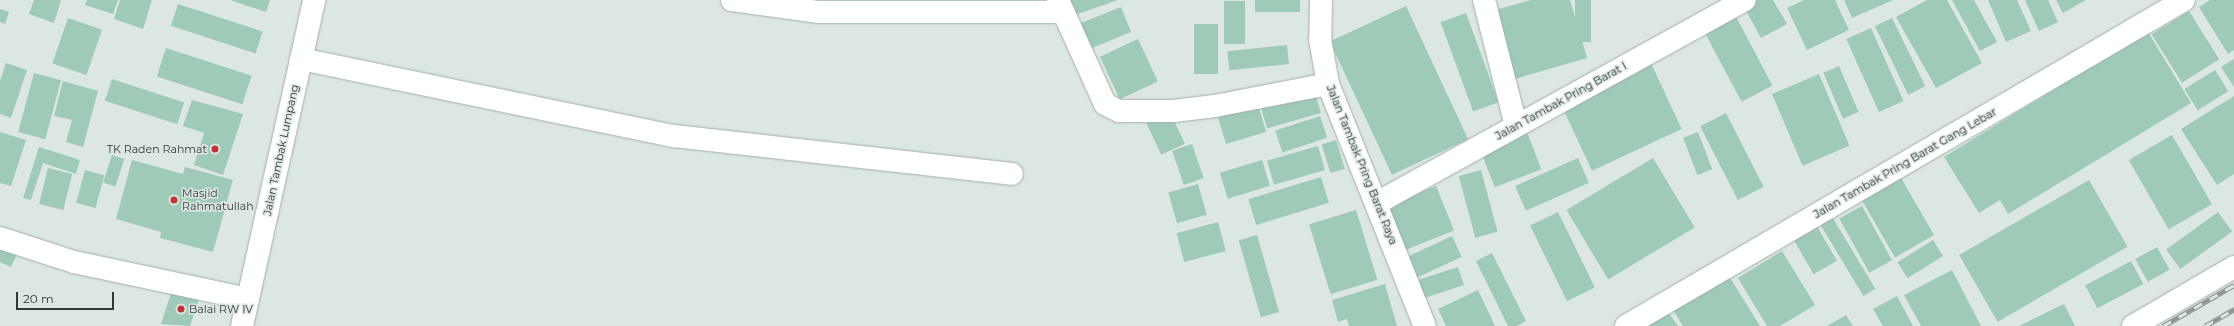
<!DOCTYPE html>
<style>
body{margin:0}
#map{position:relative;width:2234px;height:326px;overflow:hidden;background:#dce7e2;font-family:Montserrat,sans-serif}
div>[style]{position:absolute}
.building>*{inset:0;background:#9fcab8;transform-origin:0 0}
.roads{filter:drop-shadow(0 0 1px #a4afaa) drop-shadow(0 0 1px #a4afaa)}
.minor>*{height:22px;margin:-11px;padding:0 11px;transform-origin:11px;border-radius:11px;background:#fff}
.rail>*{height:4.5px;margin-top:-2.25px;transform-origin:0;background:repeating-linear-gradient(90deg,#dce7e2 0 9px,#8d9592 0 18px);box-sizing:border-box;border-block:1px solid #8d9592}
.dots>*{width:11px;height:11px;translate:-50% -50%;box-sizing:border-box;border:2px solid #dce7e2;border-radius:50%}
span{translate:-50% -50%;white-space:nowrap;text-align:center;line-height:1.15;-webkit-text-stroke:3px #dce7e2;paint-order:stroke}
.street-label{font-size:11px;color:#343836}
.poi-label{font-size:11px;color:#343836}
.right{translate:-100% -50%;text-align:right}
.left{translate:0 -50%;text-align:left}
.scale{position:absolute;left:16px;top:292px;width:98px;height:18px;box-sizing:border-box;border:2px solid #343836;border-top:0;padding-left:5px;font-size:12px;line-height:14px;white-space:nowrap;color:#343836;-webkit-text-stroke:3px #dce7e2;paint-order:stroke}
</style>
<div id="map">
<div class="building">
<div style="clip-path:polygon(34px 0,61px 0,54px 23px,29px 14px)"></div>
<div style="clip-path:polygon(87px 0,118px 0,113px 14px,85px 5px)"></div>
<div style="clip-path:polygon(120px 0,152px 0,143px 29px,114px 19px)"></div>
<div style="clip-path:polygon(230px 0,270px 0,266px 12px)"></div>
<div style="clip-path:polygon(1068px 0,1118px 0,1072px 16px)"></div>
<div style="left:1255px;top:0;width:45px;height:12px"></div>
<div style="clip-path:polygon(1531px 0,1570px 0,1587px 58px,1508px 81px,1488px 12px)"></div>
<div style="left:1575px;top:0;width:16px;height:42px"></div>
<div style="clip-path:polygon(1752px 0,1773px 0,1787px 24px,1761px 38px,1743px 5px)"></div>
<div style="clip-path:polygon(1804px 0,1835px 0,1849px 30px,1807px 50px,1787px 8px)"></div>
<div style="clip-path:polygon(1844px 0,1893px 0,1852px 18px)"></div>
<div style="clip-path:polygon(1927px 0,1947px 0,1982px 63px,1936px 88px,1896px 17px)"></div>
<div style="clip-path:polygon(1952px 0,1974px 0,1997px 42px,1980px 51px)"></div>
<div style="clip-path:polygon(1988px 0,2017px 0,2031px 31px,2006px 42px)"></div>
<div style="clip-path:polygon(2025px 0,2048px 0,2058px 22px,2039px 31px)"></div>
<div style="clip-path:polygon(2056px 0,2086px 0,2063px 13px)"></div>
<div style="clip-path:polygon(2210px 0,2234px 0,2234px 50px,2228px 54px,2199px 7px)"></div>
<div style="left:1224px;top:1px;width:21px;height:43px"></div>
<div style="left:178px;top:4px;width:89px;height:23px;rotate:18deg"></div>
<div style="left:1406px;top:6px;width:147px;height:84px;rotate:65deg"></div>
<div style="left:1121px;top:7px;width:27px;height:43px;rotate:68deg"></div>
<div style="clip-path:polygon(0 9px,9px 12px,5px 24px,0 22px)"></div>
<div style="left:2189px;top:11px;width:57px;height:44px;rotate:58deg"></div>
<div style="left:1466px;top:13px;width:95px;height:27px;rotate:70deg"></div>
<div style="left:1734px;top:13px;width:82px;height:35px;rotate:62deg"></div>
<div style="left:68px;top:18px;width:36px;height:48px;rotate:19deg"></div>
<div style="left:1892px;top:18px;width:76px;height:19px;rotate:64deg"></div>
<div style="left:1194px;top:24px;width:24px;height:50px"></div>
<div style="left:1871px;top:28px;width:80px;height:27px;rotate:66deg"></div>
<div style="clip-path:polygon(2148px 32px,2191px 103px,2008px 214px,2000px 200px,1979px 213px,1944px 157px)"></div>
<div style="left:1138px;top:39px;width:47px;height:42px;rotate:65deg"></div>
<div style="left:1287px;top:45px;width:19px;height:60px;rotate:84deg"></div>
<div style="left:166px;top:48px;width:90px;height:30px;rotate:18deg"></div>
<div style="clip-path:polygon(2234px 59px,2234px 87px,2221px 67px)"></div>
<div style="left:1650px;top:61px;width:75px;height:99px;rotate:65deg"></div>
<div style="clip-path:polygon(6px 63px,27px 70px,11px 118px,0 114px,0 81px)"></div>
<div style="left:1839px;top:66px;width:50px;height:17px;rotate:67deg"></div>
<div style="left:2215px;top:70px;width:25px;height:36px;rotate:58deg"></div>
<div style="left:34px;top:73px;width:28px;height:61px;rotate:15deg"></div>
<div style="left:1819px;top:74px;width:78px;height:51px;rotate:67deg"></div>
<div style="left:112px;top:79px;width:76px;height:23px;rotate:18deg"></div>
<div style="clip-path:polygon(63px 81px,98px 91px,83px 147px,66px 142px,72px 120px,54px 116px)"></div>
<div style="left:1314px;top:89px;width:25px;height:56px;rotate:74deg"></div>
<div style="clip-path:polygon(2234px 96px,2234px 174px,2217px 185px,2181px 129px)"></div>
<div style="clip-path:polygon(192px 100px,243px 114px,223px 175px,194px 165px,204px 133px,183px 126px)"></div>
<div style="left:1258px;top:105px;width:28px;height:42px;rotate:73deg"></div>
<div style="left:1170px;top:112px;width:35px;height:26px;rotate:65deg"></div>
<div style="left:1726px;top:113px;width:83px;height:29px;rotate:63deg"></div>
<div style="left:1320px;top:116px;width:23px;height:47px;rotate:72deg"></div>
<div style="clip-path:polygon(0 132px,26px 140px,11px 186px,0 183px)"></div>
<div style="left:1527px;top:132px;width:40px;height:50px;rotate:69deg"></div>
<div style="left:1698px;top:132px;width:40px;height:16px;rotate:69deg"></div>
<div style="left:2172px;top:135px;width:80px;height:50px;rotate:60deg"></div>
<div style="left:1336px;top:140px;width:30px;height:15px;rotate:73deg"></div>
<div style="left:1192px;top:144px;width:36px;height:21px;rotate:71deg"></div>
<div style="left:1318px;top:146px;width:25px;height:53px;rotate:74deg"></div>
<div style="clip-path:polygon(39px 147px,80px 160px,76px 174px,43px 163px,31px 200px,23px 198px)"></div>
<div style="left:112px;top:155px;width:13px;height:29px;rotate:18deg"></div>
<div style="left:1578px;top:158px;width:27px;height:69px;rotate:66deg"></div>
<div style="left:1653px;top:158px;width:81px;height:101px;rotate:59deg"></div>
<div style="clip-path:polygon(132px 160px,183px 174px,185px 167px,233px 180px,213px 252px,160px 238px,161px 232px,116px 219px)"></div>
<div style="left:1262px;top:160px;width:27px;height:44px;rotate:73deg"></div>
<div style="left:48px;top:168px;width:25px;height:37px;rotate:14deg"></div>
<div style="left:85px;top:170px;width:20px;height:34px;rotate:15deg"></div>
<div style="left:1481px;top:170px;width:64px;height:23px;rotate:75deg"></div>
<div style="left:1897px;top:171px;width:74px;height:45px;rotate:60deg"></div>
<div style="left:1321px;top:177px;width:27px;height:76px;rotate:73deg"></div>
<div style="left:2089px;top:180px;width:77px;height:150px;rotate:60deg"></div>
<div style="left:1198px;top:184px;width:32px;height:31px;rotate:74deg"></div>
<div style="left:1436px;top:186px;width:48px;height:58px;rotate:68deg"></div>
<div style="left:1862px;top:206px;width:62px;height:26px;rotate:61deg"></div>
<div style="left:1356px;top:210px;width:73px;height:49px;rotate:73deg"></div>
<div style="left:1828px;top:210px;width:92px;height:14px;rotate:59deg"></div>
<div style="left:1558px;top:212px;width:84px;height:31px;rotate:64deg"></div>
<div style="left:2218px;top:212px;width:24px;height:64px;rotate:54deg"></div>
<div style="left:1814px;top:221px;width:46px;height:27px;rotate:60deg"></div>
<div style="left:1218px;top:222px;width:30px;height:43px;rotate:75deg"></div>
<div style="left:1257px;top:235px;width:80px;height:19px;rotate:74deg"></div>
<div style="left:1452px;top:236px;width:23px;height:52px;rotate:65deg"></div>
<div style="left:1933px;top:240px;width:19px;height:42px;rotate:58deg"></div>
<div style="clip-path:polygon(0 242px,19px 250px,11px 267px,0 262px)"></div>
<div style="left:2157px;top:247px;width:26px;height:25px;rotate:61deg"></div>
<div style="clip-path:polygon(1782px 251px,1815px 305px,1780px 326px,1767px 326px,1738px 278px)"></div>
<div style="clip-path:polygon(1492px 253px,1526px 321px,1517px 326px,1508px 326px,1476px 261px)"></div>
<div style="left:2131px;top:261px;width:26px;height:52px;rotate:62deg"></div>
<div style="left:1458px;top:267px;width:19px;height:52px;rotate:72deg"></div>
<div style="clip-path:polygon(1952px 270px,1981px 326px,1921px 326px,1904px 295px)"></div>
<div style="clip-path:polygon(1727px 273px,1760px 326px,1683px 326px,1671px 307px)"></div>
<div style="clip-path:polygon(174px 284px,201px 293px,190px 326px,161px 324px)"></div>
<div style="clip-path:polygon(1385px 284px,1397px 326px,1349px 326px,1347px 319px,1338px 322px,1332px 300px)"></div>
<div style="clip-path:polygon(1478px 290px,1495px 326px,1446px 326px,1438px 309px)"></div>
<div style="clip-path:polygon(1897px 296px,1913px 326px,1883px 326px,1873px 309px)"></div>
<div style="clip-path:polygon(2064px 304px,2075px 326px,2019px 326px,2025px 323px)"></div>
<div style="clip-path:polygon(1666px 309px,1678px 326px,1640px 326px)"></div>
<div style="clip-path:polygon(1846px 315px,1853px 326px,1827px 326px)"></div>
</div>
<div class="roads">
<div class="minor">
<div style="left:732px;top:0;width:88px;rotate:7.9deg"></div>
<div style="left:819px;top:12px;width:244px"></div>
<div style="left:1058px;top:0;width:114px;rotate:65.7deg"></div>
<div style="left:1105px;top:104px;width:16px;rotate:27deg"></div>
<div style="left:1119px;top:111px;width:55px"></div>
<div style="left:1174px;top:111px;width:41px;rotate:-7deg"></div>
<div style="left:1215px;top:106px;width:115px;rotate:-11deg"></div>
<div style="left:1321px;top:0;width:39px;rotate:91deg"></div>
<div style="left:1320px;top:39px;width:46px;rotate:79.9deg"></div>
<div style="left:1328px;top:84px;width:261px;rotate:68.2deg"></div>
<div style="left:1484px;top:0;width:130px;rotate:75.7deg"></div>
<div style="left:301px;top:59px;width:381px;rotate:11.7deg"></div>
<div style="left:674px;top:136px;width:340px;rotate:6.4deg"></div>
<div style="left:1377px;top:203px;width:420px;rotate:-28.9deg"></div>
<div style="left:0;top:238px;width:78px;rotate:18deg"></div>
<div style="left:74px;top:262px;width:178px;rotate:12deg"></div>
<div style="left:242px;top:326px;width:334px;rotate:-77.5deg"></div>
<div style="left:1626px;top:326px;width:646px;rotate:-30.29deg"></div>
<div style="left:2133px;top:326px;width:117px;rotate:-30.3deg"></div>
</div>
</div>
<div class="rail">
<div style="left:2163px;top:326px;width:82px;rotate:-30deg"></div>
<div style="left:2205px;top:326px;width:34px;rotate:-30deg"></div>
</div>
<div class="dots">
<div style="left:215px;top:149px;background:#c23338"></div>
<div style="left:174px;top:200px;background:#c23338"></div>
<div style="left:181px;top:309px;background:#c23338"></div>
</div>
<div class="street-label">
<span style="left:1561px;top:101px;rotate:-29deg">Jalan Tambak Pring Barat I</span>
<span style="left:281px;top:150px;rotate:-78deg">Jalan Tambak Lumpang</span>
<span style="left:1905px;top:163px;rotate:-30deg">Jalan Tambak Pring Barat Gang Lebar</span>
<span style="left:1362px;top:165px;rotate:68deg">Jalan Tambak Pring Barat Raya</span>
</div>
<div class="poi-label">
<span class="right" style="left:207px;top:149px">TK Raden Rahmat</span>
<span class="left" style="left:182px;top:200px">Masjid<br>Rahmatullah</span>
<span class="left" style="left:189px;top:309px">Balai RW IV</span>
</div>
<div class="scale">20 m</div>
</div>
